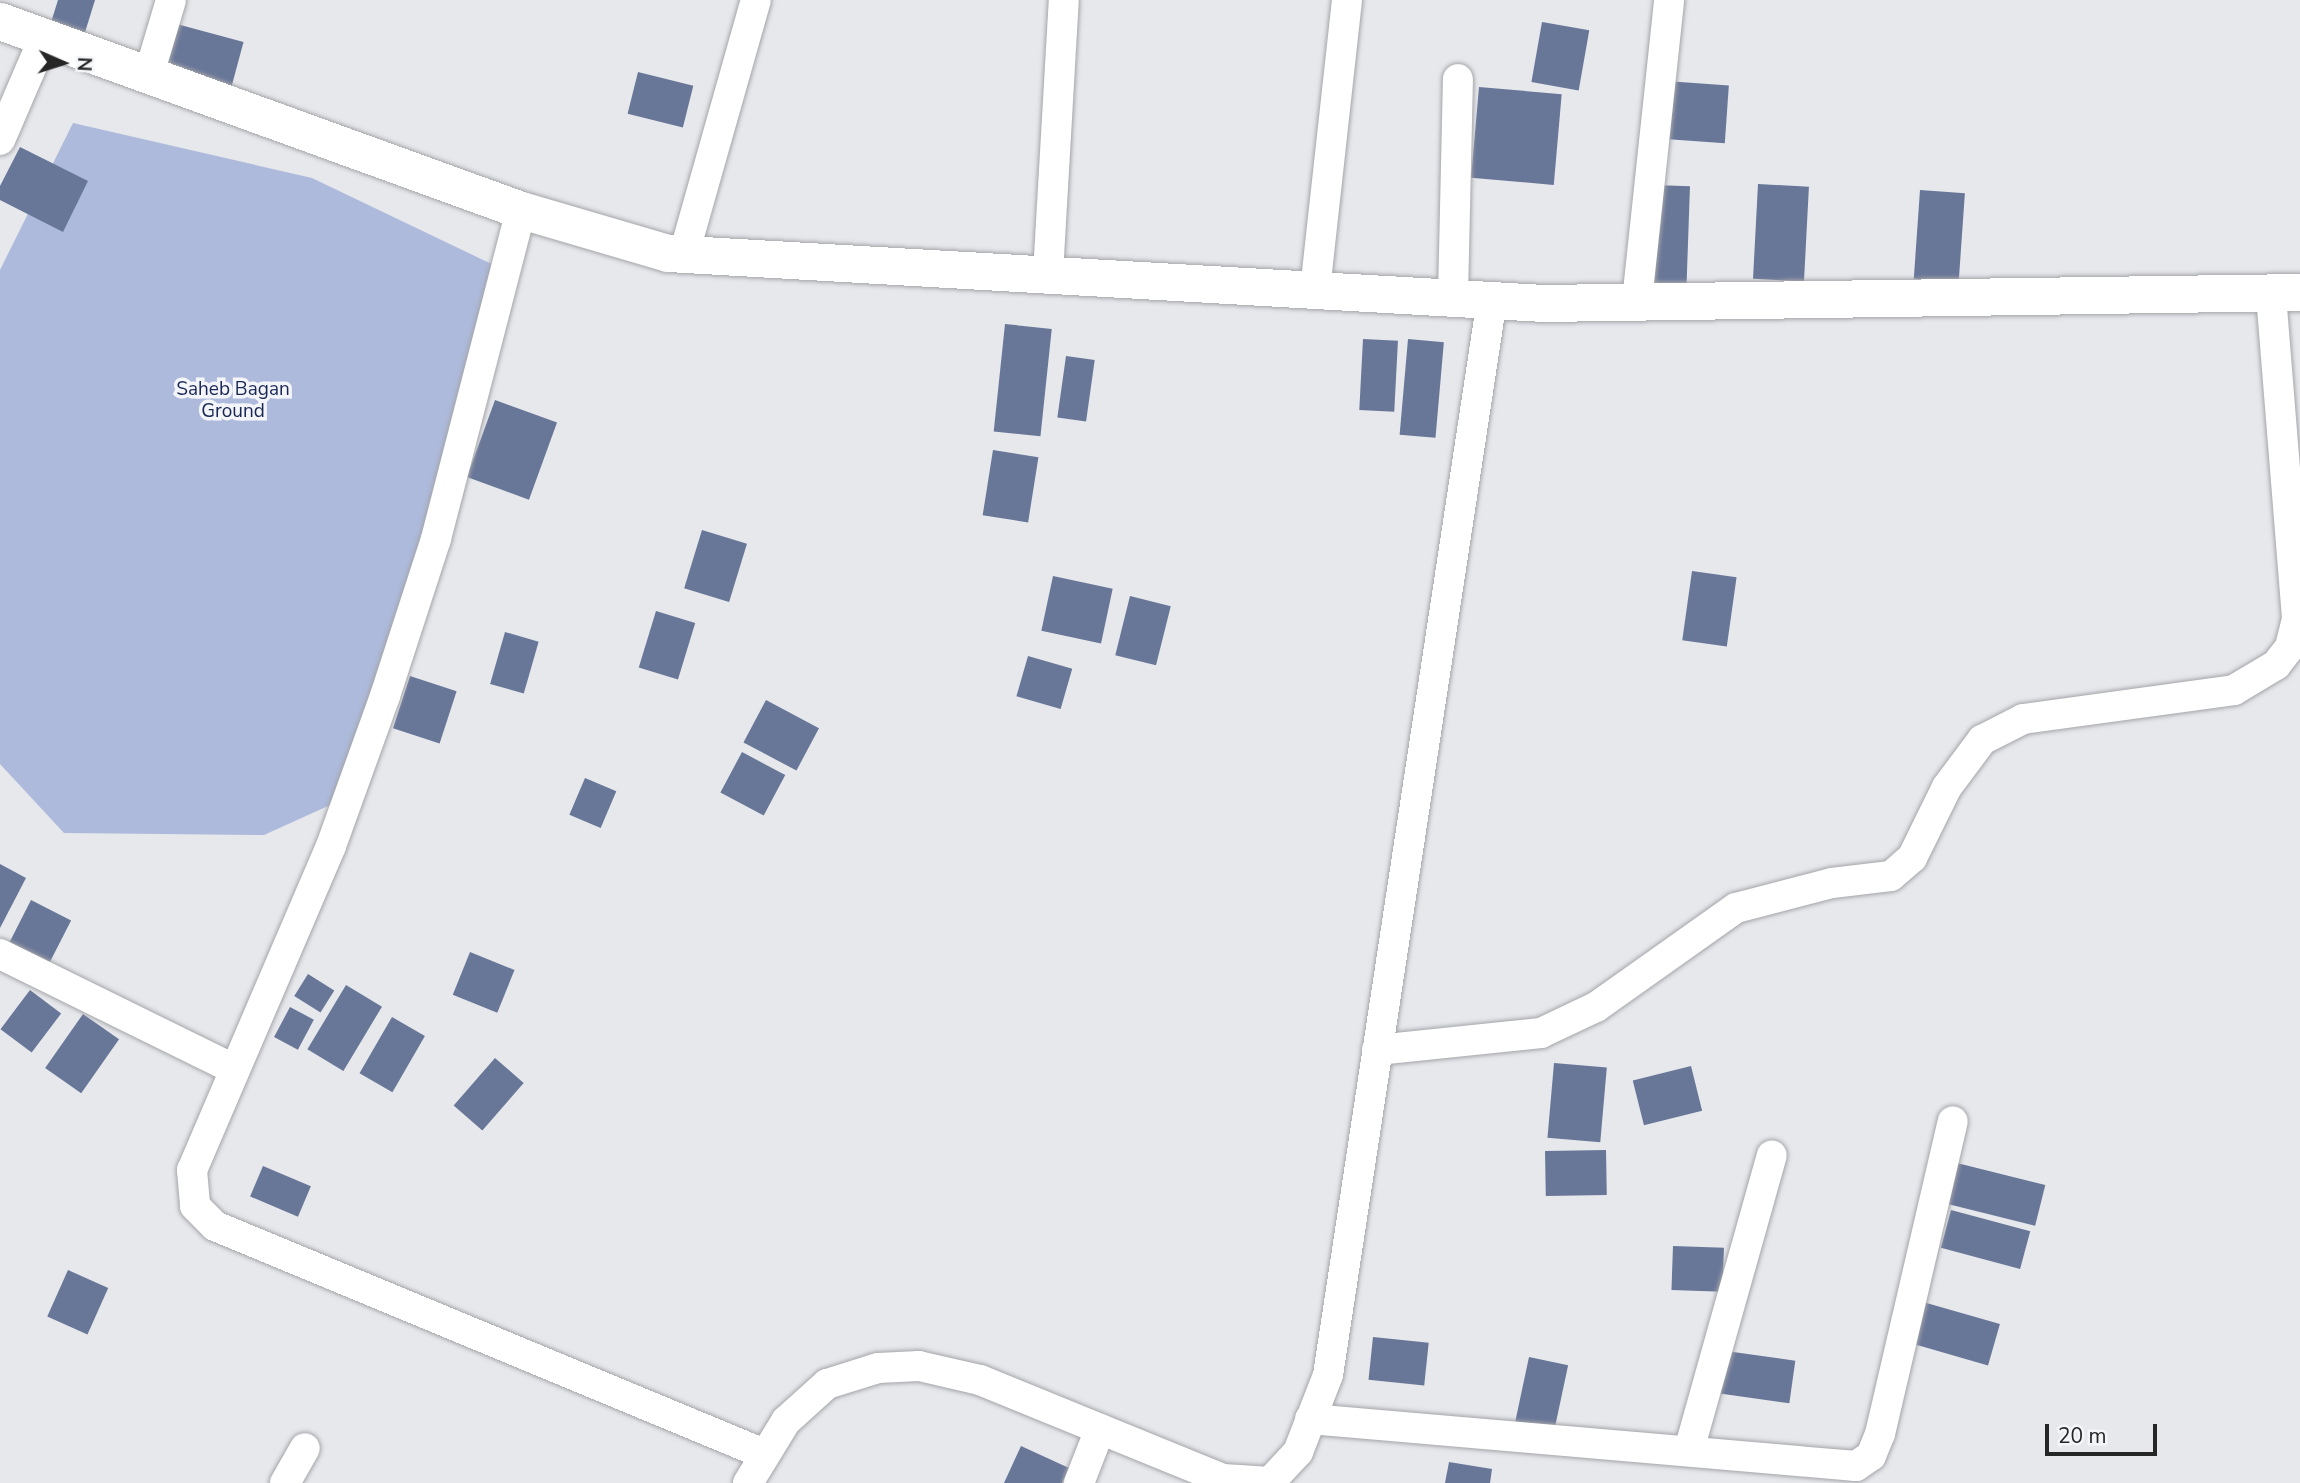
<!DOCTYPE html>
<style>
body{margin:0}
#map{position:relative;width:2300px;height:1483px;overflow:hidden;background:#e6e8ec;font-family:"Nunito Sans",sans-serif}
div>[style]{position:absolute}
.green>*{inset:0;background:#adbadb}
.building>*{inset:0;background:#687698;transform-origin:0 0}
.roads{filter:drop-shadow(0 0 2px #a4a5a9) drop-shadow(0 0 2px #a4a5a9)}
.minor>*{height:30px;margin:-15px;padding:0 15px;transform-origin:15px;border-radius:15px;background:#fff}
.tertiary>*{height:37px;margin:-18.5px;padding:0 18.5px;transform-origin:18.5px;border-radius:18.5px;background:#fff}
span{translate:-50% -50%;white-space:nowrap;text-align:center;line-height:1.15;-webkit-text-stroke:7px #f4f5f9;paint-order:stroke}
.park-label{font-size:19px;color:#192755}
.north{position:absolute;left:28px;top:28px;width:70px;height:70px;-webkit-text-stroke:5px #f4f5f9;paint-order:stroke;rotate:93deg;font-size:19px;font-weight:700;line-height:28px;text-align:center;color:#262627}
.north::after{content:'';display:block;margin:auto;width:24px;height:32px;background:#262627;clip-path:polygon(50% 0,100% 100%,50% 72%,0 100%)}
.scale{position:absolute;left:2045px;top:1424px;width:112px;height:32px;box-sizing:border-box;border:4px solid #262627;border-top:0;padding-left:9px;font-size:21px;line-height:24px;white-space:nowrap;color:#262627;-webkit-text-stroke:5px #f4f5f9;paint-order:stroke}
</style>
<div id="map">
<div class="green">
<div style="clip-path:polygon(73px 123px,312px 178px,502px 269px,361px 791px,264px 835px,64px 833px,0 764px,0 270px)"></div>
</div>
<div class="building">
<div style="clip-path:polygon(58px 0,95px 0,82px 42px,48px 32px)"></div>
<div style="left:1542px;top:22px;width:48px;height:61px;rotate:10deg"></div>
<div style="left:173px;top:23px;width:73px;height:49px;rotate:15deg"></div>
<div style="left:638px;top:72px;width:57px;height:43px;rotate:14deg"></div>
<div style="left:1666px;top:81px;width:63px;height:58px;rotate:4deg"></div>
<div style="left:1479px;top:87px;width:83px;height:91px;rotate:5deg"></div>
<div style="clip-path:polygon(20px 147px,88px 181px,63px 232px,0 200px,0 186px)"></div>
<div style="left:1758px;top:184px;width:51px;height:95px;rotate:3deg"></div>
<div style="left:1654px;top:185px;width:36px;height:98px;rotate:2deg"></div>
<div style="left:1920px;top:190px;width:45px;height:89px;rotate:4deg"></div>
<div style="left:1005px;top:324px;width:47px;height:108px;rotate:6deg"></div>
<div style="left:1363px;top:339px;width:35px;height:71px;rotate:3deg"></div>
<div style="left:1408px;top:339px;width:36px;height:96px;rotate:5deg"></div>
<div style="left:1066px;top:356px;width:29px;height:62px;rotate:8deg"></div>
<div style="left:495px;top:400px;width:66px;height:82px;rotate:20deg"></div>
<div style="left:993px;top:450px;width:46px;height:66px;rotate:9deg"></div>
<div style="left:702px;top:530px;width:47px;height:61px;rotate:17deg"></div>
<div style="left:1692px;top:571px;width:45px;height:70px;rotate:8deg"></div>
<div style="left:1053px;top:576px;width:61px;height:56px;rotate:12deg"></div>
<div style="left:1130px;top:596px;width:42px;height:61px;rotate:14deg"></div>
<div style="left:656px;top:611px;width:41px;height:59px;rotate:17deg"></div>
<div style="left:505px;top:632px;width:35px;height:54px;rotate:16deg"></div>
<div style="left:1028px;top:656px;width:46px;height:42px;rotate:16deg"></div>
<div style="left:410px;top:676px;width:49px;height:55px;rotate:18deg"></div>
<div style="left:766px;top:700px;width:60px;height:48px;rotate:28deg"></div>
<div style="left:742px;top:752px;width:49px;height:46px;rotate:28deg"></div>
<div style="left:585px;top:778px;width:34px;height:40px;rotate:23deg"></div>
<div style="clip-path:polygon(0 864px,26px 878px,0 928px)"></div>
<div style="left:31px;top:900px;width:45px;height:56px;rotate:27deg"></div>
<div style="left:470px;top:952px;width:48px;height:46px;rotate:22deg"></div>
<div style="left:308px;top:974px;width:31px;height:26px;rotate:32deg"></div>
<div style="left:346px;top:985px;width:42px;height:75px;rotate:31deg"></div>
<div style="left:30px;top:990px;width:39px;height:49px;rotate:37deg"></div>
<div style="left:290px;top:1007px;width:27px;height:34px;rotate:28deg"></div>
<div style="left:83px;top:1014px;width:44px;height:66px;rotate:35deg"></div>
<div style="left:392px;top:1017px;width:38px;height:65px;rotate:30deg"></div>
<div style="left:495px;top:1058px;width:38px;height:63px;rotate:41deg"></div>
<div style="left:1554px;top:1063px;width:53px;height:75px;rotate:5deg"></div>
<div style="left:1691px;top:1066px;width:46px;height:60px;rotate:76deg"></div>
<div style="left:1606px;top:1150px;width:45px;height:61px;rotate:89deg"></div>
<div style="left:1957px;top:1163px;width:91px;height:42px;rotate:14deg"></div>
<div style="left:263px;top:1166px;width:52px;height:33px;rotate:23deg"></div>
<div style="left:1951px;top:1210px;width:82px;height:39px;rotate:15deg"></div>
<div style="left:1673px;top:1246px;width:51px;height:44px;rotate:2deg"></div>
<div style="left:68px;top:1270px;width:44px;height:51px;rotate:24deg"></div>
<div style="left:1923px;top:1302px;width:80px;height:43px;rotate:16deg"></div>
<div style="left:1373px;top:1337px;width:56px;height:43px;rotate:6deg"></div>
<div style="left:1726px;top:1351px;width:70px;height:43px;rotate:8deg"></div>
<div style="left:1529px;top:1357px;width:40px;height:66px;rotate:12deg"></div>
<div style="clip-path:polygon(1021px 1446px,1069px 1468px,1062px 1483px,1004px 1483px)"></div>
<div style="clip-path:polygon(1449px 1462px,1492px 1469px,1490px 1483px,1445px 1483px)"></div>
</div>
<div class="roads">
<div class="minor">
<div style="left:149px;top:74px;width:77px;rotate:-73.4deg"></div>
<div style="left:0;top:140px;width:111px;rotate:-66.7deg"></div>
<div style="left:521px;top:210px;width:340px;rotate:104.5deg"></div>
<div style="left:436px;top:539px;width:165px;rotate:108deg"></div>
<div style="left:385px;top:696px;width:159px;rotate:109.8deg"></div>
<div style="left:331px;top:846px;width:353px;rotate:113.2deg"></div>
<div style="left:192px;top:1170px;width:36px;rotate:85deg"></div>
<div style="left:195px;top:1206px;width:28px;rotate:45deg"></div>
<div style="left:215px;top:1226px;width:594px;rotate:22.55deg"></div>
<div style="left:684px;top:254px;width:264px;rotate:-74.2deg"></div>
<div style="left:1048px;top:274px;width:274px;rotate:-86.7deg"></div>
<div style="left:1315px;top:290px;width:292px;rotate:-83.7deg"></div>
<div style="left:1453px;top:297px;width:218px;rotate:-88.7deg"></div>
<div style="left:1637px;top:301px;width:303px;rotate:-83.9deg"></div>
<div style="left:0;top:954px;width:261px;rotate:26.2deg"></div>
<div style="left:1377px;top:1050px;width:165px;rotate:-5.9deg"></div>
<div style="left:1541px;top:1033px;width:61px;rotate:-25.3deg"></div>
<div style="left:1596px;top:1007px;width:171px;rotate:-35.3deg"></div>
<div style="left:1736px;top:908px;width:99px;rotate:-14.6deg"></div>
<div style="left:1832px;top:883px;width:59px;rotate:-6.8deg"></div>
<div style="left:1891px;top:876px;width:28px;rotate:-41deg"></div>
<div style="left:1912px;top:858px;width:79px;rotate:-63.8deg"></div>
<div style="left:1947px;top:787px;width:59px;rotate:-53.3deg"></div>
<div style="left:1982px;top:740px;width:46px;rotate:-27.1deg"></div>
<div style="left:2023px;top:719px;width:213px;rotate:-7.8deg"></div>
<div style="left:2234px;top:690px;width:49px;rotate:-30.8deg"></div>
<div style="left:2276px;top:665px;width:23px;rotate:-52deg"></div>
<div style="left:2290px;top:647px;width:30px;rotate:-76deg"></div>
<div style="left:2297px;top:618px;width:326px;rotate:-94.6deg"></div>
<div style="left:1310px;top:1419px;width:548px;rotate:4.92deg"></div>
<div style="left:1856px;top:1466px;width:18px;rotate:-34deg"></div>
<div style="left:1871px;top:1456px;width:24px;rotate:-68deg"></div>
<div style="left:1880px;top:1434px;width:321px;rotate:-76.9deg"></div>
<div style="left:1689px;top:1450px;width:306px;rotate:-74.3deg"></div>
<div style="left:285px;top:1483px;width:40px;rotate:-60.3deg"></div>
<div style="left:748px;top:1483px;width:73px;rotate:-58.5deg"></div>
<div style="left:786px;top:1421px;width:55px;rotate:-42.1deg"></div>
<div style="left:827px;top:1384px;width:53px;rotate:-17.4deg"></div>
<div style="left:878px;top:1368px;width:41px;rotate:-2.8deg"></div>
<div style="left:919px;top:1366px;width:63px;rotate:12.9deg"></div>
<div style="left:980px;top:1380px;width:262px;rotate:22.2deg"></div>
<div style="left:1223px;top:1479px;width:47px;rotate:3.7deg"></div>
<div style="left:1270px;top:1482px;width:41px;rotate:-47deg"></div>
<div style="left:1298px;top:1452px;width:83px;rotate:-68.7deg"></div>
<div style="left:1328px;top:1375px;width:1088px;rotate:-81.33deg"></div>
<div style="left:1079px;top:1483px;width:58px;rotate:-68.7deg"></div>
</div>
<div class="tertiary">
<div style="left:0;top:21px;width:554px;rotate:19.94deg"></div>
<div style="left:521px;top:210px;width:153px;rotate:16.3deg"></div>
<div style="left:668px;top:253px;width:875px;rotate:3.27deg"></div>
<div style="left:1542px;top:303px;width:758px;rotate:-0.83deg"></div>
</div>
</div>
<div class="park-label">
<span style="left:233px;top:401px">Saheb Bagan<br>Ground</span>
</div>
<div class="north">N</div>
<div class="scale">20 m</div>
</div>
